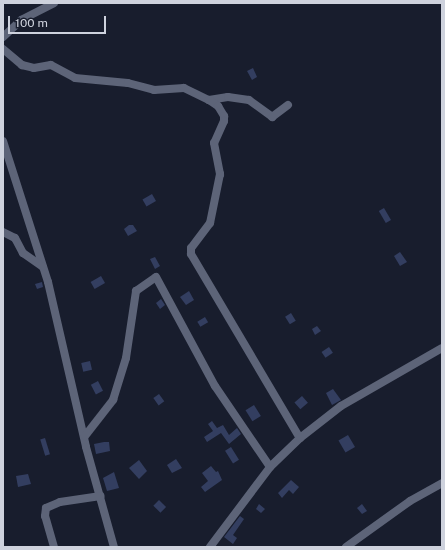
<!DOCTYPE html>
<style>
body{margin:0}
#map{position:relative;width:445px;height:550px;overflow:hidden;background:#181d2d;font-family:"Public Sans",sans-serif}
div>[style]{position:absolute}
.building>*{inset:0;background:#333e60;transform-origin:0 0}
.minor>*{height:8px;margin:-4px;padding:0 4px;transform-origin:4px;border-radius:4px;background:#5d6478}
span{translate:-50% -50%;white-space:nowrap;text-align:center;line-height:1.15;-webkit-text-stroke:4px #181d2d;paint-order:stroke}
.frame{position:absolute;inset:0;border:4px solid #ced2dd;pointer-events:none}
.scale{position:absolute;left:8px;top:16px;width:98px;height:18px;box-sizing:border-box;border:2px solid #ced2dd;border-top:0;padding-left:5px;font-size:12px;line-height:14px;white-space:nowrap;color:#ced2dd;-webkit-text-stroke:3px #181d2d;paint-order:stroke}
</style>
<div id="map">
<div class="building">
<div style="clip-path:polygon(253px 68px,257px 77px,252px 80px,247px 71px)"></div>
<div style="left:152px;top:194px;width:8px;height:11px;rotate:60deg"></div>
<div style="left:384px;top:208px;width:14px;height:6px;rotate:60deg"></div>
<div style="clip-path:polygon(129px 225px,133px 225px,137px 231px,128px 236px,124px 229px)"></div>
<div style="clip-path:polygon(400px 252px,407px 262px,400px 266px,394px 256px)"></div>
<div style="clip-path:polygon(155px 257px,160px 266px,155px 269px,150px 259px)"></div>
<div style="left:101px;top:276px;width:8px;height:12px;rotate:60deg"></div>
<div style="clip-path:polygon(42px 282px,43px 287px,37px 289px,35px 284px)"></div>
<div style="clip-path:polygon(189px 291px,194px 300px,186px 305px,180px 297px)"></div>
<div style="clip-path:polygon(161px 299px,165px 305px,160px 309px,156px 303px)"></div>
<div style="left:291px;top:313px;width:9px;height:7px;rotate:58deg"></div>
<div style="left:205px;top:317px;width:6px;height:9px;rotate:59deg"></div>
<div style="clip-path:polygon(317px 326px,321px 331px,315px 335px,312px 329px)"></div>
<div style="left:329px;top:347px;width:7px;height:9px;rotate:56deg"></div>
<div style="left:90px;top:361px;width:9px;height:9px;rotate:77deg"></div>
<div style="left:98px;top:381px;width:11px;height:8px;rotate:63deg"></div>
<div style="clip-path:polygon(333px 389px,341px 400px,332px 405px,326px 393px)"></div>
<div style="left:159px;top:394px;width:9px;height:7px;rotate:54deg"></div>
<div style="left:302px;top:396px;width:9px;height:10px;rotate:49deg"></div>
<div style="left:254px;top:405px;width:13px;height:10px;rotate:58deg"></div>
<div style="clip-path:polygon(212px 421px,217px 428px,223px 425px,229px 435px,237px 428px,241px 434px,229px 444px,221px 433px,207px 442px,204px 437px,213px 431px,208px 424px)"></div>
<div style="left:348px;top:435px;width:14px;height:11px;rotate:60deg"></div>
<div style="left:45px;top:438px;width:17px;height:5px;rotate:73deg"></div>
<div style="clip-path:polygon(104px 442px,109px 442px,110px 451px,96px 454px,94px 444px)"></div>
<div style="left:231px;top:447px;width:15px;height:7px;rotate:58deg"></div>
<div style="clip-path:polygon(176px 459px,182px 468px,172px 473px,167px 465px)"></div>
<div style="clip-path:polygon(139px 460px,147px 471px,139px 479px,129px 468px)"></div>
<div style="clip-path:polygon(211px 466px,216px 472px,218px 471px,222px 480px,205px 492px,201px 487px,208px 481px,202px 473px)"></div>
<div style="clip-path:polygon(114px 472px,119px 488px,107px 491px,103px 478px)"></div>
<div style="clip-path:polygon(28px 474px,31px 484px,18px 487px,16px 476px)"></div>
<div style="clip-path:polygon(291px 480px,299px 487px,293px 494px,289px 490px,282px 498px,278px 493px)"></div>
<div style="left:159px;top:500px;width:10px;height:8px;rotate:45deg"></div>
<div style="clip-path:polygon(259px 504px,265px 509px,261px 513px,256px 509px)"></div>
<div style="clip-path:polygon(362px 504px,367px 511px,362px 514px,357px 508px)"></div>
<div style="clip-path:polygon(240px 516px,244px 519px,233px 535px,237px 538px,233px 544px,224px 537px)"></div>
</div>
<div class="minor">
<div style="left:3px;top:37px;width:25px;rotate:-43deg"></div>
<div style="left:21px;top:20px;width:37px;rotate:-27deg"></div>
<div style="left:3px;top:49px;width:25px;rotate:40deg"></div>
<div style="left:22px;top:65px;width:12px;rotate:14deg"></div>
<div style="left:34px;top:68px;width:17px;rotate:-10deg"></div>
<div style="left:51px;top:65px;width:27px;rotate:28deg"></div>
<div style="left:75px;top:78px;width:53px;rotate:5.4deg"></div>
<div style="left:128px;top:83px;width:27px;rotate:15deg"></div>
<div style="left:154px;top:90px;width:30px;rotate:-4deg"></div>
<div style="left:184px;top:88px;width:28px;rotate:26deg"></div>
<div style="left:209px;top:100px;width:19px;rotate:-9deg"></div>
<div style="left:228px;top:97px;width:21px;rotate:8deg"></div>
<div style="left:249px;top:100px;width:29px;rotate:36deg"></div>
<div style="left:272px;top:117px;width:20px;rotate:-37deg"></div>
<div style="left:209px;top:100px;width:11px;rotate:34deg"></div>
<div style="left:218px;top:106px;width:12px;rotate:59deg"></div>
<div style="left:224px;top:116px;width:5px;rotate:90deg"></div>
<div style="left:224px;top:121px;width:24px;rotate:114deg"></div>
<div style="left:214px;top:143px;width:32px;rotate:79deg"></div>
<div style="left:220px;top:174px;width:50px;rotate:101.5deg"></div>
<div style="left:210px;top:223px;width:31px;rotate:127deg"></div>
<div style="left:191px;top:248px;width:6px;rotate:90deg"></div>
<div style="left:191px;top:254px;width:214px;rotate:59.4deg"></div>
<div style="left:3px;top:141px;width:148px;rotate:72.3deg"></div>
<div style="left:48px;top:282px;width:169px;rotate:77deg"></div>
<div style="left:86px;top:447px;width:104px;rotate:74.4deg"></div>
<div style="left:3px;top:232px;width:13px;rotate:27deg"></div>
<div style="left:15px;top:238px;width:17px;rotate:62deg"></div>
<div style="left:23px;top:253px;width:24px;rotate:35deg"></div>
<div style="left:85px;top:436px;width:46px;rotate:-52.1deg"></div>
<div style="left:113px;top:400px;width:44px;rotate:-72.8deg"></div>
<div style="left:126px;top:358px;width:68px;rotate:-81.5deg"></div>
<div style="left:136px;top:291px;width:24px;rotate:-35deg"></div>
<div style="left:156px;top:277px;width:124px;rotate:61.6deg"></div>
<div style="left:215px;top:386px;width:98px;rotate:55.8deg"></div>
<div style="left:54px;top:547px;width:32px;rotate:-106deg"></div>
<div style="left:45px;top:516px;width:8px;rotate:-83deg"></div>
<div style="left:46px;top:508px;width:15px;rotate:-23deg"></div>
<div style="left:60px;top:502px;width:41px;rotate:-8.3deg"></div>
<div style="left:210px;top:547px;width:100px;rotate:-53.1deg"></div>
<div style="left:270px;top:467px;width:42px;rotate:-44deg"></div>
<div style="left:300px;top:438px;width:52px;rotate:-38deg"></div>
<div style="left:341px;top:406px;width:116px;rotate:-29.9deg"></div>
<div style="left:346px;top:547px;width:79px;rotate:-35.7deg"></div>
<div style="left:410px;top:501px;width:37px;rotate:-29deg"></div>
</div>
<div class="frame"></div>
<div class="scale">100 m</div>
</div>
